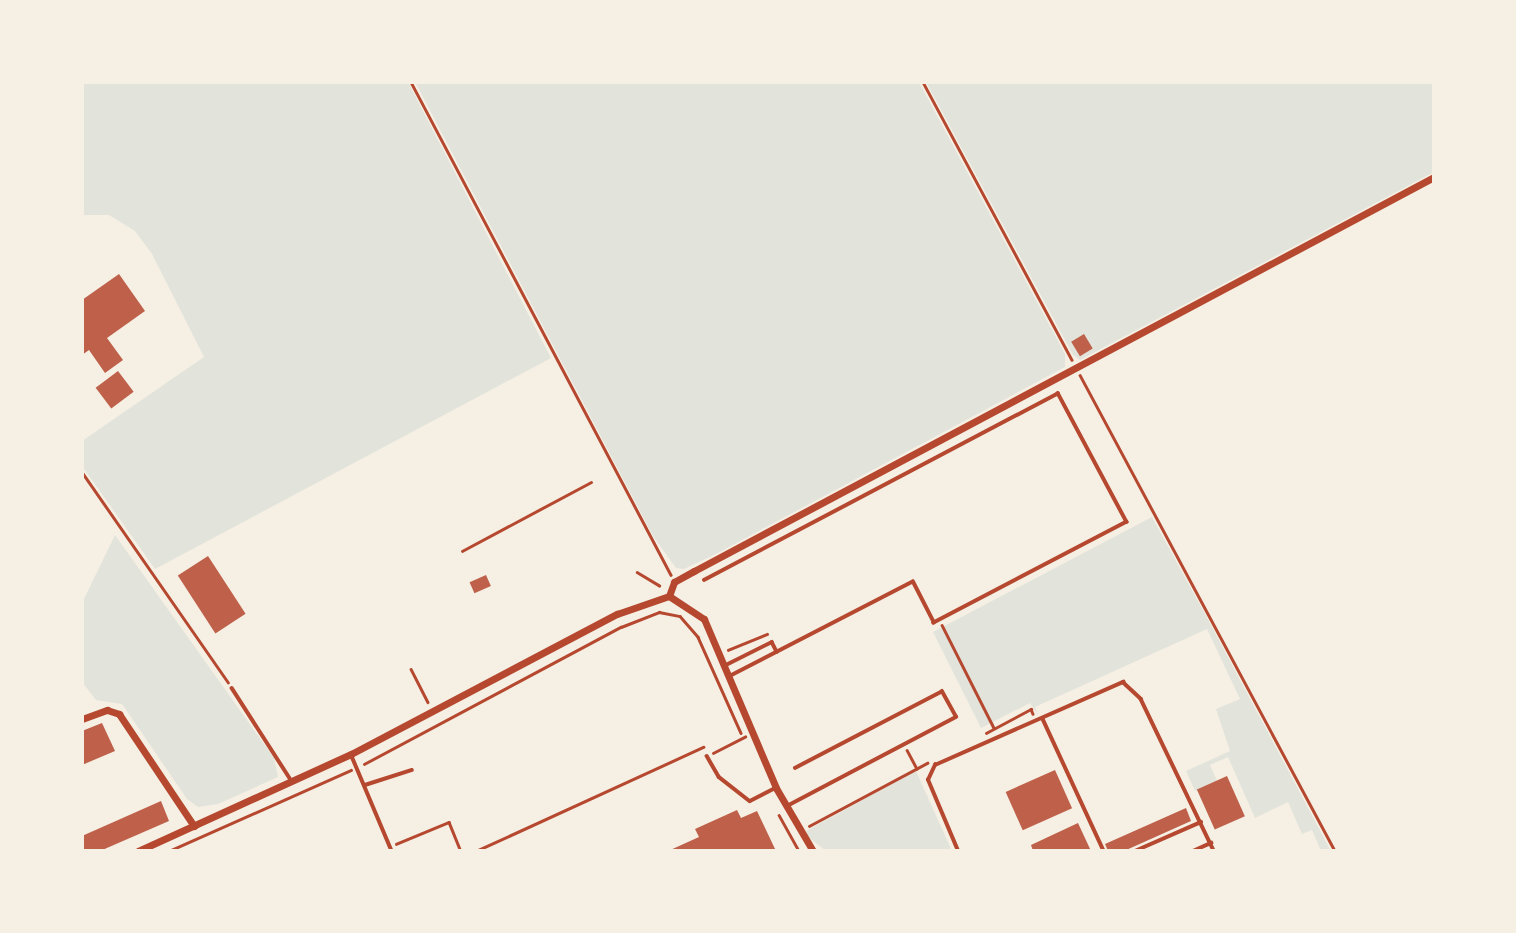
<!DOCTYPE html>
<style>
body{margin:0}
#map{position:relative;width:1516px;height:933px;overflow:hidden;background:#f6efe4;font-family:"Noto Sans",sans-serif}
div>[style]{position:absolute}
.green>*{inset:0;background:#e2e4dc}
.building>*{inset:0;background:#bf614a;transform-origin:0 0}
.path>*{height:2.5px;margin:-1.25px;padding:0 1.25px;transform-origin:1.25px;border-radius:1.25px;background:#b5482f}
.service>*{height:3.5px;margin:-1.75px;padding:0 1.75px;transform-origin:1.75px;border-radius:1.75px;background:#b5482f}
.minor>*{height:7px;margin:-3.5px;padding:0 3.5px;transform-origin:3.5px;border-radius:3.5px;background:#b5482f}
span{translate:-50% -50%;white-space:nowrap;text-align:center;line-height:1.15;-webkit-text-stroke:5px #f6efe4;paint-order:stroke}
.frame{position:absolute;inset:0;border:84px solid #f6efe4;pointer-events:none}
</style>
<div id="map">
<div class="green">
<div style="clip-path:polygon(82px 82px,408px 82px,551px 358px,155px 569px,82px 466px,82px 441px,204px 357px,152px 254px,135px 231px,109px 215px,82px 215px)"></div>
<div style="clip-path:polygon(415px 82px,919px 82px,1065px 354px,1065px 367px,716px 554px,684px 569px,676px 568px,653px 536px)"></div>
<div style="clip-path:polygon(926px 82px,1434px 82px,1434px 172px,1080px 360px,1073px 355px)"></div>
<div style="clip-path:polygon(1152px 517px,1204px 612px,1331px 851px,1321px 851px,1312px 830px,1302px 834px,1288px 802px,1255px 818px,1228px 757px,1210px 765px,1217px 781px,1195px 791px,1186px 771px,1230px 751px,1216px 709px,1240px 699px,1207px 629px,1035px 707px,1038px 715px,1030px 703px,981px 728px,933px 632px)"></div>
<div style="clip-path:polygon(115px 535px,274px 758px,278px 777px,218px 804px,198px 807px,187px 799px,122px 704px,96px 700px,82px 682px,82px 603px)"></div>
<div style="clip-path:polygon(916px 771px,952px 851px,826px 851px,807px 836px,806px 831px)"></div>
</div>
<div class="building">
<div style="clip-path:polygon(119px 274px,145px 311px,107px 338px,123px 360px,105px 373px,89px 350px,82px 355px,82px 300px)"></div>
<div style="left:1084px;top:334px;width:17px;height:15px;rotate:59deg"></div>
<div style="left:118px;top:371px;width:26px;height:28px;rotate:53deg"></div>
<div style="left:208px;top:556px;width:69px;height:36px;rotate:57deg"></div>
<div style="left:486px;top:575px;width:12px;height:18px;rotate:66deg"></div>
<div style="clip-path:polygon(102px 723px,115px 751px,82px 765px,82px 731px)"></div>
<div style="left:1055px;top:770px;width:42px;height:54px;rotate:66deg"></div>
<div style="left:1227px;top:776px;width:44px;height:33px;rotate:66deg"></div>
<div style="clip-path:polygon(161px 801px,169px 821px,100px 851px,82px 851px,82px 836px)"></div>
<div style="clip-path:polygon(1186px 808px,1191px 821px,1124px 851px,1108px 851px,1105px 844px)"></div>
<div style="clip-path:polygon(737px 810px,741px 818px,757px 811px,776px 851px,668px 851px,699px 837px,695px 829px)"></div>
<div style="clip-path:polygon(1078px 823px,1091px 851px,1033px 851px,1031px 845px)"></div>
</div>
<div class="path">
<div style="left:411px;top:82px;width:557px;rotate:62.19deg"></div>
<div style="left:923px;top:82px;width:315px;rotate:61.8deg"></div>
<div style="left:1080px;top:375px;width:540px;rotate:61.82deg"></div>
<div style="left:82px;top:472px;width:256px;rotate:55.2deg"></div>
<div style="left:462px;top:551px;width:146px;rotate:-28.1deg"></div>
<div style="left:637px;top:572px;width:26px;rotate:31deg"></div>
<div style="left:942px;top:625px;width:115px;rotate:63.2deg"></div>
<div style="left:728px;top:650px;width:42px;rotate:-22.3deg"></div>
<div style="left:411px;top:669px;width:37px;rotate:63deg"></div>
<div style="left:986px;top:733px;width:51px;rotate:-28.1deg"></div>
<div style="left:1031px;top:709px;width:5px;rotate:68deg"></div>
<div style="left:907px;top:750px;width:21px;rotate:62deg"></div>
<div style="left:713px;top:753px;width:36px;rotate:-27deg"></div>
<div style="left:364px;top:764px;width:291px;rotate:-28.1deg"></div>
<div style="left:621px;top:627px;width:41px;rotate:-21.5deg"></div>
<div style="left:659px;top:612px;width:21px;rotate:11deg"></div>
<div style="left:680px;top:616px;width:28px;rotate:49deg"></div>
<div style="left:698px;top:637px;width:105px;rotate:65.9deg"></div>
<div style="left:779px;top:815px;width:41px;rotate:60.9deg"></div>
<div style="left:809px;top:826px;width:134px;rotate:-28.1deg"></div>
<div style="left:396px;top:844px;width:57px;rotate:-22.5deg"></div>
<div style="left:449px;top:822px;width:31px;rotate:68deg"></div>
<div style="left:169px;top:851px;width:199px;rotate:-24deg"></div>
<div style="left:476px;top:851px;width:250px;rotate:-24.6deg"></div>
</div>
<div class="service">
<div style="left:704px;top:580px;width:400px;rotate:-27.8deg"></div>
<div style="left:1058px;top:393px;width:146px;rotate:61.9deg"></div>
<div style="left:1127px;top:522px;width:218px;rotate:152.4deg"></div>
<div style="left:934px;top:623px;width:46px;rotate:-117.1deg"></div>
<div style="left:913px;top:582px;width:205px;rotate:152.7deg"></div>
<div style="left:726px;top:665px;width:51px;rotate:-26.6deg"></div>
<div style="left:772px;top:642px;width:11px;rotate:63deg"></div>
<div style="left:232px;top:688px;width:109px;rotate:57.3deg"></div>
<div style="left:1043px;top:719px;width:145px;rotate:65.2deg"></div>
<div style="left:351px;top:754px;width:105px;rotate:67.1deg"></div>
<div style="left:707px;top:756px;width:24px;rotate:60deg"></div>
<div style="left:719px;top:777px;width:39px;rotate:38deg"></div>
<div style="left:750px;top:801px;width:29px;rotate:-27deg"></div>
<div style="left:365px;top:785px;width:49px;rotate:-17.7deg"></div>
<div style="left:787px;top:806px;width:191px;rotate:-27.8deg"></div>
<div style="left:956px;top:717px;width:29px;rotate:-119deg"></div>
<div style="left:942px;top:692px;width:165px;rotate:152.5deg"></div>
<div style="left:958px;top:851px;width:77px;rotate:-112.9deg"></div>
<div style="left:928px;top:780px;width:17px;rotate:-65deg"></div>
<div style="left:935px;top:765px;width:206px;rotate:-23.8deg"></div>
<div style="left:1123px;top:682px;width:25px;rotate:43deg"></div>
<div style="left:1141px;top:699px;width:169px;rotate:64.3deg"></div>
<div style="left:1135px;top:851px;width:72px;rotate:-23.7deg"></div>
<div style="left:1193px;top:851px;width:20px;rotate:-24deg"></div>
</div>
<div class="minor">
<div style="left:669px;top:596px;width:15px;rotate:-70deg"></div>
<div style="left:674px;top:582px;width:23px;rotate:-29deg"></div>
<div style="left:694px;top:571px;width:838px;rotate:-28.03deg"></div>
<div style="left:82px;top:719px;width:27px;rotate:-20deg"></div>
<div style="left:107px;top:710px;width:13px;rotate:18deg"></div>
<div style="left:119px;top:714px;width:135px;rotate:56.2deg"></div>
<div style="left:138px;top:851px;width:234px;rotate:-24.5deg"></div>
<div style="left:351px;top:754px;width:301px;rotate:-27.8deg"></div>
<div style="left:617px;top:614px;width:55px;rotate:-19.1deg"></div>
<div style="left:669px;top:596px;width:42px;rotate:33.3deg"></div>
<div style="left:704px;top:619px;width:184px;rotate:66.9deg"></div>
<div style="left:776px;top:788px;width:73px;rotate:59.6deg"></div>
</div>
<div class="frame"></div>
</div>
